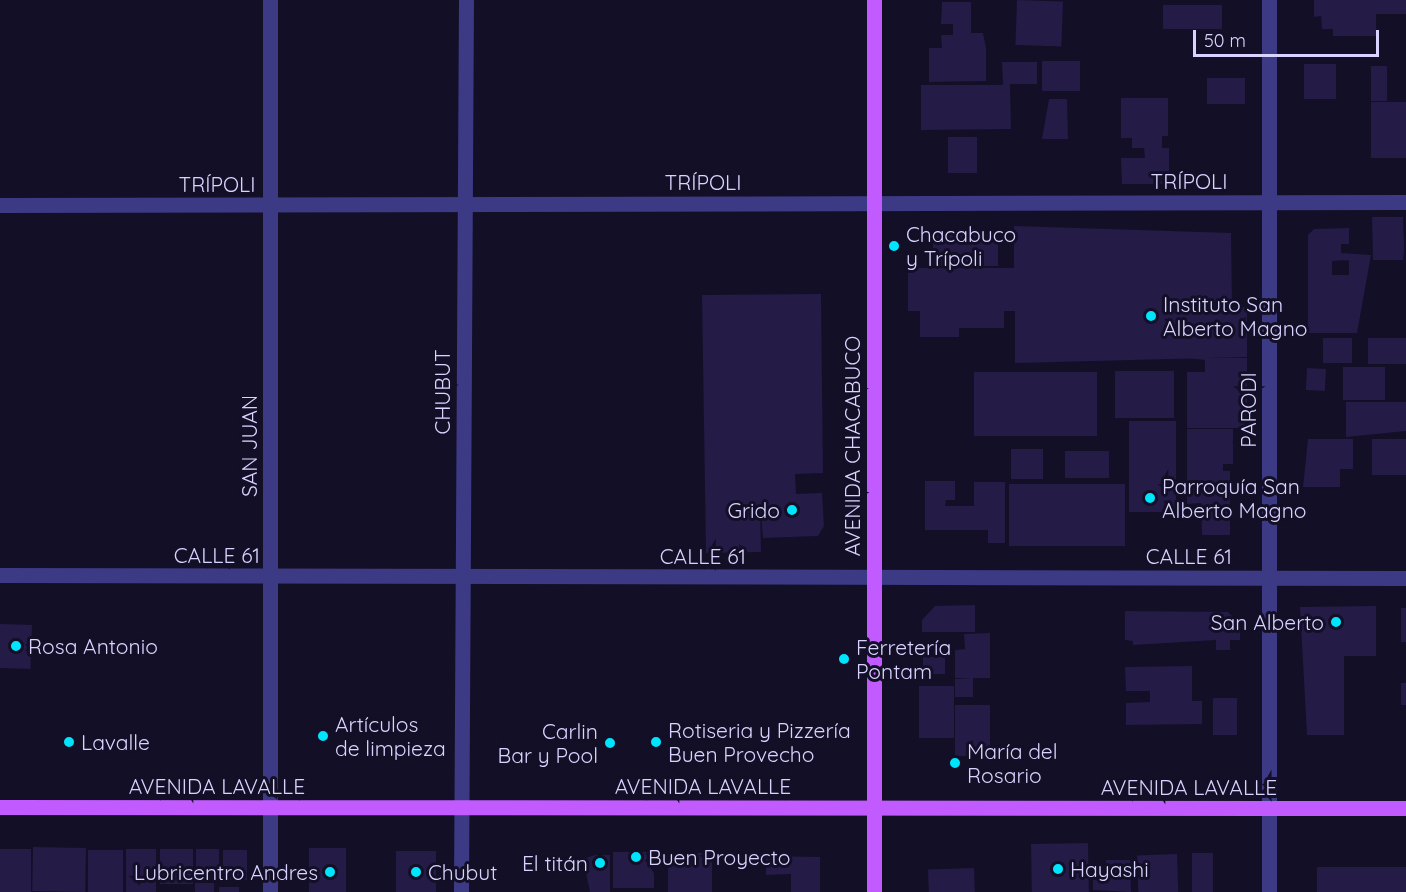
<!DOCTYPE html>
<meta charset="utf-8">
<style>
body{margin:0}
#map{position:relative;width:1406px;height:892px;overflow:hidden;background:#130f26;font-family:Quicksand,sans-serif}
div>[style]{position:absolute}
.building>*{inset:0;background:#241b47;transform-origin:0 0}
.minor>*{height:15px;margin:-7.5px;padding:0 7.5px;transform-origin:7.5px;border-radius:7.5px;background:#3d3a85}
.major>*{height:15px;margin:-7.5px;padding:0 7.5px;transform-origin:7.5px;border-radius:7.5px;background:#c25bff}
.dots>*{width:16px;height:16px;translate:-50% -50%;box-sizing:border-box;border:3px solid #130f26;border-radius:50%}
span{translate:-50% -50%;white-space:nowrap;text-align:center;line-height:1.15;-webkit-text-stroke:6px #130f26;paint-order:stroke}
.street-label{font-size:21px;color:#d9d4ff}
.poi-label{font-size:21px;color:#d9d4ff}
.left{translate:0 -50%;text-align:left}
.right{translate:-100% -50%;text-align:right}
.scale{position:absolute;left:1193px;top:30px;width:186px;height:27px;box-sizing:border-box;border:3px solid #d9d4ff;border-top:0;padding-left:8px;font-size:18px;line-height:21px;white-space:nowrap;color:#d9d4ff;-webkit-text-stroke:4px #130f26;paint-order:stroke}
</style>
<div id="map">
<div class="building">
<div style="left:1017px;top:0;width:46px;height:45px;rotate:2deg"></div>
<div style="clip-path:polygon(1314px 0,1406px 0,1406px 14px,1376px 14px,1376px 36px,1333px 36px,1333px 29px,1322px 29px,1321px 16px,1314px 17px)"></div>
<div style="clip-path:polygon(942px 2px,971px 2px,971px 33px,983px 33px,986px 48px,986px 81px,929px 82px,929px 48px,942px 48px,941px 35px,953px 35px,953px 24px,941px 24px)"></div>
<div style="left:1163px;top:5px;width:59px;height:24px"></div>
<div style="left:1042px;top:61px;width:38px;height:30px"></div>
<div style="clip-path:polygon(1002px 62px,1037px 62px,1037px 84px,1010px 84px,1011px 129px,921px 130px,921px 85px,1003px 85px)"></div>
<div style="left:1304px;top:64px;width:32px;height:35px"></div>
<div style="left:1371px;top:66px;width:16px;height:35px"></div>
<div style="left:1207px;top:78px;width:38px;height:26px"></div>
<div style="clip-path:polygon(1121px 98px,1168px 98px,1168px 136px,1162px 136px,1162px 148px,1169px 148px,1169px 184px,1122px 184px,1121px 158px,1145px 158px,1144px 148px,1132px 148px,1132px 138px,1121px 138px)"></div>
<div style="clip-path:polygon(1049px 99px,1067px 99px,1068px 139px,1042px 139px)"></div>
<div style="left:1371px;top:102px;width:35px;height:56px"></div>
<div style="left:948px;top:137px;width:29px;height:36px"></div>
<div style="clip-path:polygon(1372px 217px,1403px 217px,1406px 302px,1404px 251px,1403px 260px,1373px 260px)"></div>
<div style="clip-path:polygon(1014px 226px,1231px 233px,1232px 307px,1247px 307px,1247px 357px,1015px 363px,1015px 311px,1004px 311px,1004px 328px,959px 328px,959px 337px,920px 337px,920px 311px,908px 311px,908px 268px,1014px 268px)"></div>
<div style="clip-path:polygon(evenodd,1349px 228px,1349px 244px,1341px 244px,1341px 253px,1371px 255px,1357px 333px,1308px 333px,1308px 235px,1314px 229px,1349px 228px,1349px 260px,1349px 275px,1332px 275px,1332px 261px,1349px 260px)"></div>
<div style="left:933px;top:234px;width:65px;height:32px"></div>
<div style="clip-path:polygon(821px 294px,823px 473px,795px 474px,796px 494px,822px 493px,824px 526px,818px 536px,763px 538px,760px 504px,761px 552px,706px 553px,702px 295px)"></div>
<div style="left:1323px;top:338px;width:29px;height:25px"></div>
<div style="left:1368px;top:338px;width:38px;height:26px"></div>
<div style="clip-path:polygon(1187px 358px,1247px 358px,1247px 428px,1187px 428px,1187px 372px,1205px 372px,1205px 360px)"></div>
<div style="left:1343px;top:367px;width:42px;height:33px"></div>
<div style="left:1307px;top:368px;width:19px;height:22px;rotate:3deg"></div>
<div style="left:1115px;top:371px;width:59px;height:47px"></div>
<div style="left:1097px;top:372px;width:64px;height:123px;rotate:90deg"></div>
<div style="clip-path:polygon(1346px 402px,1406px 402px,1406px 431px,1346px 437px)"></div>
<div style="left:1129px;top:421px;width:47px;height:91px"></div>
<div style="clip-path:polygon(1187px 429px,1233px 429px,1233px 464px,1223px 464px,1223px 471px,1230px 471px,1230px 535px,1202px 535px,1201px 503px,1187px 504px)"></div>
<div style="clip-path:polygon(1308px 439px,1353px 439px,1353px 469px,1340px 469px,1340px 487px,1303px 487px)"></div>
<div style="left:1372px;top:439px;width:34px;height:36px"></div>
<div style="left:1011px;top:449px;width:32px;height:30px"></div>
<div style="left:1065px;top:451px;width:44px;height:27px"></div>
<div style="clip-path:polygon(925px 481px,955px 481px,955px 500px,946px 500px,945px 506px,974px 506px,974px 482px,1005px 482px,1005px 543px,988px 543px,988px 530px,925px 530px)"></div>
<div style="left:1009px;top:484px;width:116px;height:62px"></div>
<div style="clip-path:polygon(975px 605px,975px 632px,922px 632px,922px 620px,935px 606px)"></div>
<div style="clip-path:polygon(1376px 606px,1376px 656px,1344px 656px,1344px 735px,1307px 735px,1300px 607px)"></div>
<div style="left:1401px;top:608px;width:5px;height:34px"></div>
<div style="clip-path:polygon(1125px 611px,1228px 612px,1240px 625px,1240px 640px,1230px 640px,1230px 650px,1216px 650px,1216px 640px,1133px 645px,1133px 641px,1125px 640px)"></div>
<div style="left:0;top:624px;width:32px;height:44px;rotate:2deg"></div>
<div style="clip-path:polygon(990px 633px,990px 678px,973px 678px,973px 697px,955px 697px,955px 679px,970px 678px,955px 678px,955px 650px,965px 649px,964px 634px)"></div>
<div style="left:945px;top:657px;width:17px;height:22px;rotate:90deg"></div>
<div style="clip-path:polygon(1192px 666px,1192px 701px,1202px 701px,1202px 724px,1126px 725px,1126px 703px,1150px 702px,1150px 691px,1126px 691px,1125px 667px)"></div>
<div style="left:1401px;top:683px;width:5px;height:22px"></div>
<div style="left:919px;top:686px;width:35px;height:52px"></div>
<div style="left:1213px;top:698px;width:24px;height:37px"></div>
<div style="left:955px;top:705px;width:35px;height:51px"></div>
<div style="left:1088px;top:843px;width:49px;height:57px;rotate:89deg"></div>
<div style="left:86px;top:848px;width:44px;height:53px;rotate:91deg"></div>
<div style="left:309px;top:848px;width:37px;height:44px"></div>
<div style="left:0;top:849px;width:31px;height:43px"></div>
<div style="left:126px;top:849px;width:30px;height:43px"></div>
<div style="left:160px;top:849px;width:33px;height:35px"></div>
<div style="left:196px;top:849px;width:23px;height:30px"></div>
<div style="left:88px;top:850px;width:35px;height:42px"></div>
<div style="left:223px;top:850px;width:24px;height:30px"></div>
<div style="left:396px;top:851px;width:40px;height:41px"></div>
<div style="left:613px;top:852px;width:41px;height:36px"></div>
<div style="left:668px;top:853px;width:44px;height:39px"></div>
<div style="left:1192px;top:853px;width:21px;height:39px"></div>
<div style="left:1177px;top:854px;width:38px;height:40px;rotate:88deg"></div>
<div style="clip-path:polygon(595px 855px,610px 855px,610px 892px,590px 892px,583px 859px)"></div>
<div style="clip-path:polygon(766px 856px,820px 857px,820px 892px,791px 892px,791px 874px,766px 875px)"></div>
<div style="clip-path:polygon(1106px 860px,1130px 860px,1131px 892px,1093px 890px,1093px 870px,1106px 869px)"></div>
<div style="left:1406px;top:867px;width:25px;height:89px;rotate:90deg"></div>
<div style="left:974px;top:868px;width:24px;height:46px;rotate:88deg"></div>
<div style="left:195px;top:883px;width:19px;height:9px"></div>
<div style="left:219px;top:887px;width:20px;height:5px"></div>
</div>
<div class="minor">
<div style="left:1269px;top:0;width:892px;rotate:90deg"></div>
<div style="left:0;top:205px;width:1406px;rotate:-0.12deg"></div>
<div style="left:0;top:575px;width:1406px;rotate:0.12deg"></div>
<div style="left:270px;top:892px;width:892px;rotate:-90deg"></div>
<div style="left:461px;top:892px;width:892px;rotate:-89.68deg"></div>
</div>
<div class="major">
<div style="left:874px;top:0;width:892px;rotate:90deg"></div>
<div style="left:0;top:807px;width:1406px;rotate:0.04deg"></div>
</div>
<div class="dots">
<div style="left:894px;top:246px;background:#00e5ff"></div>
<div style="left:1151px;top:316px;background:#00e5ff"></div>
<div style="left:1150px;top:498px;background:#00e5ff"></div>
<div style="left:792px;top:510px;background:#00e5ff"></div>
<div style="left:1336px;top:622px;background:#00e5ff"></div>
<div style="left:16px;top:646px;background:#00e5ff"></div>
<div style="left:844px;top:659px;background:#00e5ff"></div>
<div style="left:323px;top:736px;background:#00e5ff"></div>
<div style="left:69px;top:742px;background:#00e5ff"></div>
<div style="left:656px;top:742px;background:#00e5ff"></div>
<div style="left:610px;top:743px;background:#00e5ff"></div>
<div style="left:955px;top:763px;background:#00e5ff"></div>
<div style="left:636px;top:857px;background:#00e5ff"></div>
<div style="left:600px;top:863px;background:#00e5ff"></div>
<div style="left:1058px;top:869px;background:#00e5ff"></div>
<div style="left:330px;top:872px;background:#00e5ff"></div>
<div style="left:416px;top:872px;background:#00e5ff"></div>
</div>
<div class="street-label">
<span style="left:1189px;top:181px">TRÍPOLI</span>
<span style="left:703px;top:182px">TRÍPOLI</span>
<span style="left:217px;top:184px">TRÍPOLI</span>
<span style="left:442px;top:392px;rotate:-90deg">CHUBUT</span>
<span style="left:1248px;top:410px;rotate:-90deg">PARODI</span>
<span style="left:249px;top:446px;rotate:-90deg">SAN JUAN</span>
<span style="left:852px;top:446px;rotate:-90deg">AVENIDA CHACABUCO</span>
<span style="left:217px;top:555px">CALLE 61</span>
<span style="left:703px;top:556px">CALLE 61</span>
<span style="left:1189px;top:556px">CALLE 61</span>
<span style="left:217px;top:786px">AVENIDA LAVALLE</span>
<span style="left:703px;top:786px">AVENIDA LAVALLE</span>
<span style="left:1189px;top:787px">AVENIDA LAVALLE</span>
</div>
<div class="poi-label">
<span class="left" style="left:906px;top:246px">Chacabuco<br>y Trípoli</span>
<span class="left" style="left:1163px;top:316px">Instituto San<br>Alberto Magno</span>
<span class="left" style="left:1162px;top:498px">Parroquía San<br>Alberto Magno</span>
<span class="right" style="left:780px;top:510px">Grido</span>
<span class="right" style="left:1324px;top:622px">San Alberto</span>
<span class="left" style="left:28px;top:646px">Rosa Antonio</span>
<span class="left" style="left:856px;top:659px">Ferretería<br>Pontam</span>
<span class="left" style="left:335px;top:736px">Artículos<br>de limpieza</span>
<span class="left" style="left:668px;top:742px">Rotiseria y Pizzería<br>Buen Provecho</span>
<span class="right" style="left:598px;top:743px">Carlin<br>Bar y Pool</span>
<span class="left" style="left:81px;top:742px">Lavalle</span>
<span class="left" style="left:967px;top:763px">María del<br>Rosario</span>
<span class="left" style="left:648px;top:857px">Buen Proyecto</span>
<span class="right" style="left:588px;top:863px">El titán</span>
<span class="left" style="left:1070px;top:869px">Hayashi</span>
<span class="right" style="left:318px;top:872px">Lubricentro Andres</span>
<span class="left" style="left:428px;top:872px">Chubut</span>
</div>
<div class="scale">50 m</div>
</div>
